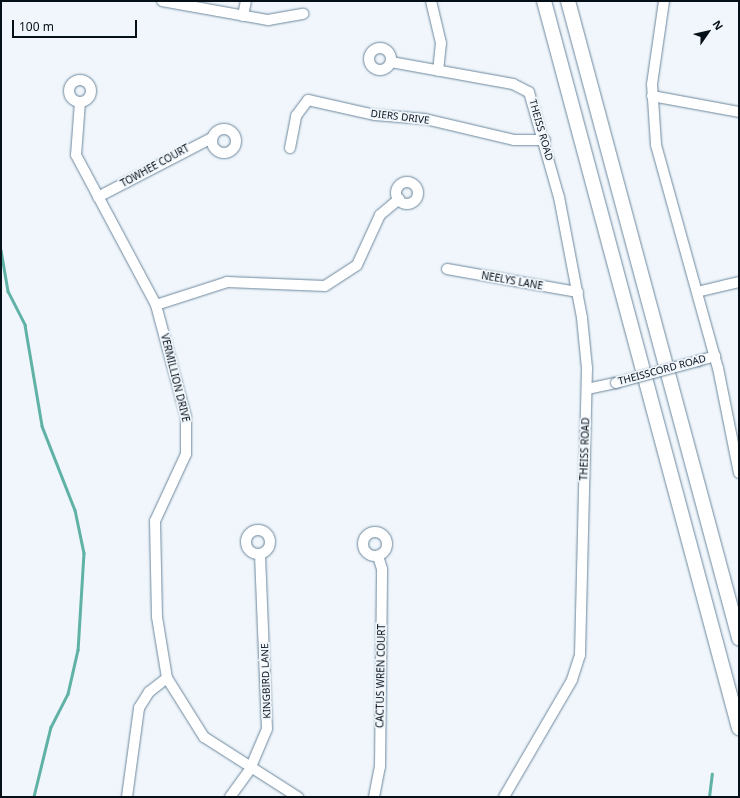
<!DOCTYPE html>
<style>
body{margin:0}
#map{position:relative;width:740px;height:798px;overflow:hidden;background:#f0f6fb;font-family:"Noto Sans",sans-serif}
div>[style]{position:absolute}
.stream>*{height:2.5px;margin:-1.25px;padding:0 1.25px;transform-origin:1.25px;border-radius:1.25px;background:#60b2a7}
.roads{filter:drop-shadow(0 0 1px #6c879e) drop-shadow(0 0 1px #6c879e)}
.minor>*{height:10px;margin:-5px;padding:0 5px;transform-origin:5px;border-radius:5px;background:#fff}
.minor>.ring{margin:-5px;padding:0;box-sizing:content-box;background:none;border:10px solid #fff;border-radius:50%}
.highway>*{height:14px;margin:-7px;padding:0 7px;transform-origin:7px;border-radius:7px;background:#fff}
.bridges{filter:drop-shadow(0 0 1px #6c879e) drop-shadow(0 0 1px #6c879e)}
.minor-bridge>*{height:10px;margin:-5px;padding:0 5px;transform-origin:5px;border-radius:5px;background:#fff}
span{translate:-50% -50%;white-space:nowrap;text-align:center;line-height:1.15;-webkit-text-stroke:3.5px #f0f6fb;paint-order:stroke}
.street-label{font-size:10px;color:#061019}
.frame{position:absolute;inset:0;border:2px solid #061019;pointer-events:none}
.north{position:absolute;left:688px;top:12px;width:40px;height:40px;-webkit-text-stroke:3px #f0f6fb;paint-order:stroke;rotate:56deg;font-size:11px;font-weight:700;line-height:16px;text-align:center;color:#061019}
.north::after{content:'';display:block;margin:auto;width:14px;height:18px;background:#061019;clip-path:polygon(50% 0,100% 100%,50% 72%,0 100%)}
.scale{position:absolute;left:12px;top:20px;width:125px;height:18px;box-sizing:border-box;border:2px solid #061019;border-top:0;padding-left:5px;font-size:12px;line-height:14px;white-space:nowrap;color:#061019;-webkit-text-stroke:3px #f0f6fb;paint-order:stroke}
</style>
<div id="map">
<div class="stream">
<div style="left:1px;top:250px;width:42px;rotate:80.3deg"></div>
<div style="left:8px;top:291px;width:38px;rotate:63deg"></div>
<div style="left:25px;top:325px;width:102px;rotate:80.4deg"></div>
<div style="left:42px;top:426px;width:90px;rotate:68.6deg"></div>
<div style="left:75px;top:510px;width:44px;rotate:78.2deg"></div>
<div style="left:84px;top:553px;width:97px;rotate:93.5deg"></div>
<div style="left:78px;top:650px;width:45px;rotate:102.8deg"></div>
<div style="left:68px;top:694px;width:37px;rotate:117deg"></div>
<div style="left:51px;top:727px;width:72px;rotate:103.7deg"></div>
<div style="left:709px;top:797px;width:23px;rotate:-83deg"></div>
</div>
<div class="roads">
<div class="minor">
<div style="left:162px;top:1px;width:108px;rotate:10.2deg"></div>
<div style="left:268px;top:20px;width:36px;rotate:-10deg"></div>
<div style="left:431px;top:1px;width:43px;rotate:76.6deg"></div>
<div style="left:441px;top:43px;width:28px;rotate:96deg"></div>
<div style="left:664px;top:1px;width:84px;rotate:98.2deg"></div>
<div style="left:652px;top:84px;width:61px;rotate:86.2deg"></div>
<div style="left:656px;top:145px;width:231px;rotate:74.5deg"></div>
<div style="left:718px;top:368px;width:107px;rotate:78.7deg"></div>
<div style="left:243px;top:16px;width:15px;rotate:-79deg"></div>
<div class="ring" style="left:369px;top:48px;width:12px;height:12px"></div>
<div style="left:391px;top:62px;width:124px;rotate:10.2deg"></div>
<div style="left:513px;top:84px;width:18px;rotate:27deg"></div>
<div style="left:529px;top:92px;width:109px;rotate:74.1deg"></div>
<div style="left:559px;top:197px;width:123px;rotate:79.2deg"></div>
<div style="left:582px;top:318px;width:50px;rotate:84.3deg"></div>
<div style="left:587px;top:368px;width:287px;rotate:91.4deg"></div>
<div style="left:580px;top:655px;width:26px;rotate:108deg"></div>
<div style="left:572px;top:680px;width:135px;rotate:120.2deg"></div>
<div class="ring" style="left:69px;top:80px;width:12px;height:12px"></div>
<div style="left:652px;top:96px;width:88px;rotate:10.4deg"></div>
<div style="left:80px;top:102px;width:53px;rotate:94.3deg"></div>
<div style="left:76px;top:155px;width:170px;rotate:61.9deg"></div>
<div style="left:156px;top:305px;width:116px;rotate:75deg"></div>
<div style="left:186px;top:417px;width:37px;rotate:90deg"></div>
<div style="left:186px;top:454px;width:74px;rotate:114.8deg"></div>
<div style="left:155px;top:521px;width:96px;rotate:88.8deg"></div>
<div style="left:157px;top:617px;width:62px;rotate:80.7deg"></div>
<div style="left:167px;top:678px;width:70px;rotate:57.9deg"></div>
<div style="left:204px;top:737px;width:112px;rotate:32.6deg"></div>
<div class="ring" style="left:212px;top:129px;width:14px;height:14px"></div>
<div style="left:290px;top:148px;width:33px;rotate:-79deg"></div>
<div style="left:296px;top:116px;width:20px;rotate:-53deg"></div>
<div style="left:308px;top:100px;width:69px;rotate:12.6deg"></div>
<div style="left:375px;top:115px;width:50px;rotate:4.6deg"></div>
<div style="left:425px;top:119px;width:91px;rotate:13.3deg"></div>
<div style="left:514px;top:140px;width:31px"></div>
<div class="ring" style="left:396px;top:182px;width:12px;height:12px"></div>
<div style="left:98px;top:197px;width:128px;rotate:-27.4deg"></div>
<div style="left:447px;top:269px;width:133px;rotate:10deg"></div>
<div style="left:697px;top:292px;width:43px;rotate:-13.4deg"></div>
<div style="left:156px;top:305px;width:75px;rotate:-17.9deg"></div>
<div style="left:227px;top:282px;width:98px;rotate:2.3deg"></div>
<div style="left:325px;top:286px;width:38px;rotate:-33deg"></div>
<div style="left:357px;top:265px;width:55px;rotate:-65.3deg"></div>
<div style="left:380px;top:215px;width:25px;rotate:-40deg"></div>
<div style="left:698px;top:361px;width:18px;rotate:-16deg"></div>
<div style="left:587px;top:389px;width:30px;rotate:-12deg"></div>
<div class="ring" style="left:246px;top:530px;width:14px;height:14px"></div>
<div class="ring" style="left:363px;top:532px;width:14px;height:14px"></div>
<div style="left:127px;top:797px;width:90px;rotate:-82.3deg"></div>
<div style="left:139px;top:708px;width:19px;rotate:-58deg"></div>
<div style="left:149px;top:692px;width:23px;rotate:-38deg"></div>
<div style="left:230px;top:797px;width:34px;rotate:-54deg"></div>
<div style="left:250px;top:769px;width:43px;rotate:-67deg"></div>
<div style="left:267px;top:729px;width:174px;rotate:-92.3deg"></div>
<div style="left:374px;top:797px;width:31px;rotate:-79deg"></div>
<div style="left:380px;top:767px;width:198px;rotate:-89.4deg"></div>
<div style="left:382px;top:569px;width:14px;rotate:-107deg"></div>
</div>
<div class="highway">
<div style="left:544px;top:1px;width:753px;rotate:74.99deg"></div>
<div style="left:568px;top:1px;width:660px;rotate:74.97deg"></div>
</div>
</div>
<div class="bridges">
<div class="minor-bridge">
<div style="left:616px;top:383px;width:85px;rotate:-15deg"></div>
</div>
</div>
<div class="street-label">
<span style="left:400px;top:117px;rotate:7deg">DIERS DRIVE</span>
<span style="left:541px;top:130px;rotate:74deg">THEISS ROAD</span>
<span style="left:155px;top:166px;rotate:-29deg">TOWHEE COURT</span>
<span style="left:512px;top:281px;rotate:10deg">NEELYS LANE</span>
<span style="left:662px;top:370px;rotate:-15deg">THEISSCORD ROAD</span>
<span style="left:175px;top:378px;rotate:76deg">VERMILLION DRIVE</span>
<span style="left:585px;top:449px;rotate:-88deg">THEISS ROAD</span>
<span style="left:381px;top:676px;rotate:-89deg">CACTUS WREN COURT</span>
<span style="left:266px;top:681px;rotate:-92deg">KINGBIRD LANE</span>
</div>
<div class="frame"></div>
<div class="north">N</div>
<div class="scale">100 m</div>
</div>
